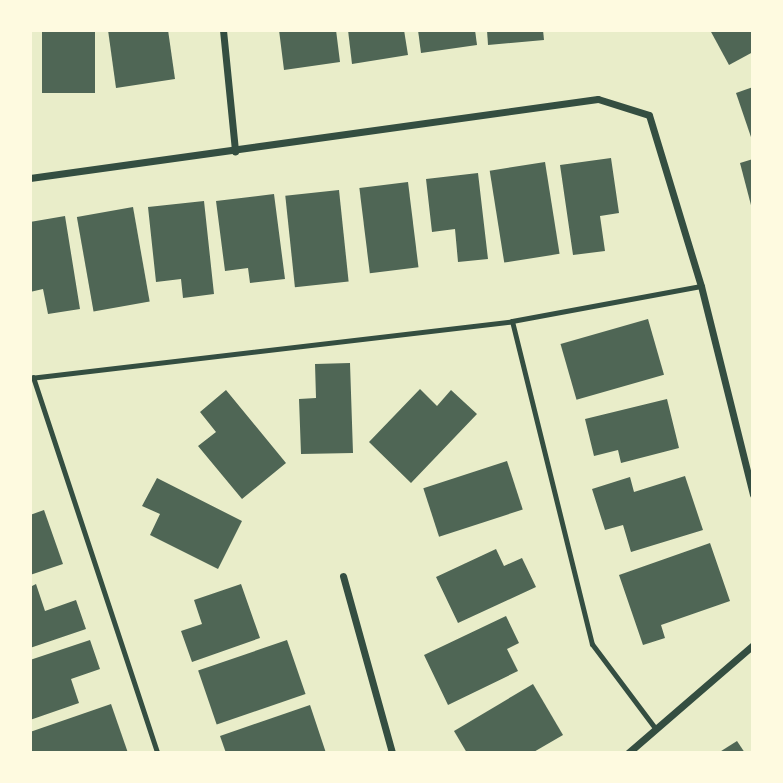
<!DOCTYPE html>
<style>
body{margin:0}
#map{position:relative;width:783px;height:783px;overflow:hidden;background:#e9edc9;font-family:"Archivo Narrow",sans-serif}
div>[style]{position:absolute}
.building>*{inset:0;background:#4f6655;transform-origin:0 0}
.service>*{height:5px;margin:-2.5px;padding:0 2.5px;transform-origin:2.5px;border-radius:2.5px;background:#344e41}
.minor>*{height:7px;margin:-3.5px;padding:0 3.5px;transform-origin:3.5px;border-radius:3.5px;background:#344e41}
span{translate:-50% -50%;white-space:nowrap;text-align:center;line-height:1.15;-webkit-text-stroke:5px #fefae0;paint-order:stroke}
.frame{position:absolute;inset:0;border:32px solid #fefae0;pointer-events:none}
</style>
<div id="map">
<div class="building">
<div style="left:42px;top:30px;width:53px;height:63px"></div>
<div style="clip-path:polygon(108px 30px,168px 30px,175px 79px,116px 88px)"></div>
<div style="clip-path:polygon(279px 30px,336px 30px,340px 62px,284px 70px)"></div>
<div style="clip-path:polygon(348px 30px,404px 30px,408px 55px,352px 64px)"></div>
<div style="clip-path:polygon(418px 30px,475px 30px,477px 45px,421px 53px)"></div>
<div style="clip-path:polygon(487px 30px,543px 30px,544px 40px,488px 45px)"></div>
<div style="clip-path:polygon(710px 30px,753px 30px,753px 52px,729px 65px)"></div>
<div style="clip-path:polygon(753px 87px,753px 143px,736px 93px)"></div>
<div style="clip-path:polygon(611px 158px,619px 213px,600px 216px,605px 251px,573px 255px,560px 165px)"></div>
<div style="clip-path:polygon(753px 159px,753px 209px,752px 209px,740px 163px)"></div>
<div style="left:545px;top:162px;width:93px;height:56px;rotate:81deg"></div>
<div style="clip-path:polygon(478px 173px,488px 259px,458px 262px,455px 229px,432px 232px,426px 179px)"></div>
<div style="left:408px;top:182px;width:86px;height:49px;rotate:83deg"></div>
<div style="left:339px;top:190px;width:92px;height:54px;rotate:84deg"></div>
<div style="clip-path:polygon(274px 194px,285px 279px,250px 283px,248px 268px,225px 271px,216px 201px)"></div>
<div style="clip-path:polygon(204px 201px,214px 294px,183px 298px,181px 279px,156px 282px,148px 207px)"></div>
<div style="left:133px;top:207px;width:96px;height:57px;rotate:80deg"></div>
<div style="clip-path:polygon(65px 216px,80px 309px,48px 314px,43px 289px,30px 292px,30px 222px)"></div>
<div style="left:648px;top:319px;width:58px;height:91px;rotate:74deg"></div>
<div style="clip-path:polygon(350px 363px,353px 453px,301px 454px,299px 399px,316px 398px,315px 364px)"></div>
<div style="clip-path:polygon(420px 389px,437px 406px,451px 390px,477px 414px,411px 483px,369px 442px)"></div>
<div style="clip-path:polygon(226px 390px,286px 463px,242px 499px,198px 446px,216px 432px,200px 412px)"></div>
<div style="clip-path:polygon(667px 399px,679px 448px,621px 463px,618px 450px,594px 456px,585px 419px)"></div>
<div style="left:507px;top:461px;width:51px;height:88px;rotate:72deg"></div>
<div style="clip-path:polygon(685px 476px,703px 530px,631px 552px,623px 525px,605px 530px,592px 489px,630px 477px,634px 492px)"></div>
<div style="clip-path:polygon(157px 478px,242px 521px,218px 569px,150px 535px,160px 514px,142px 506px)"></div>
<div style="clip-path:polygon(44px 510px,63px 564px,30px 575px,30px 515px)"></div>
<div style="clip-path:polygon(710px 543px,730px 601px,661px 625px,665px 638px,643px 645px,619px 575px)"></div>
<div style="clip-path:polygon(496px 549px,504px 566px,522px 558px,536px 587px,458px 623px,436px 577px)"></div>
<div style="clip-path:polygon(36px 584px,45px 611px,76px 600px,86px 629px,30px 648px,30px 587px)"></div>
<div style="clip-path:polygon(241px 584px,260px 638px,192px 662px,181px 631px,202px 624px,194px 600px)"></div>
<div style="clip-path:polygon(506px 616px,519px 643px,507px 649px,518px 671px,448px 705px,424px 655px)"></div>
<div style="clip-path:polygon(90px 640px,100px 669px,71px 679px,79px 703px,30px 720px,30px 660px)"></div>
<div style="left:287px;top:640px;width:57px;height:94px;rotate:71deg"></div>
<div style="clip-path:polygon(533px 684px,563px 735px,532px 753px,467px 753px,454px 731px)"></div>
<div style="clip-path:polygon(111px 704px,128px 753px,30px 753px,30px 732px)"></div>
<div style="clip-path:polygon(310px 705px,326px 753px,226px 753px,220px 736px)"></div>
<div style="clip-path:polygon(737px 741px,745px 753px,718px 753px)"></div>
</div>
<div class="service">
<div style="left:512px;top:321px;width:333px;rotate:76.1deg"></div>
<div style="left:592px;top:644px;width:105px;rotate:53.1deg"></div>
<div style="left:33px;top:377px;width:396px;rotate:71.7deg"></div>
<div style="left:30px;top:378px;width:485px;rotate:-6.7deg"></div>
<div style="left:512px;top:321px;width:192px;rotate:-10.5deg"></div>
</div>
<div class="minor">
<div style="left:223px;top:30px;width:122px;rotate:84.3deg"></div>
<div style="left:30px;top:178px;width:573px;rotate:-7.92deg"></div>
<div style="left:598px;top:99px;width:53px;rotate:17.4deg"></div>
<div style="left:649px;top:115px;width:179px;rotate:73.1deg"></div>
<div style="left:701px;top:286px;width:215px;rotate:76deg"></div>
<div style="left:343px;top:576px;width:184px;rotate:74.5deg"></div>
<div style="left:628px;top:753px;width:165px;rotate:-40.8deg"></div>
</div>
<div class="frame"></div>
</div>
